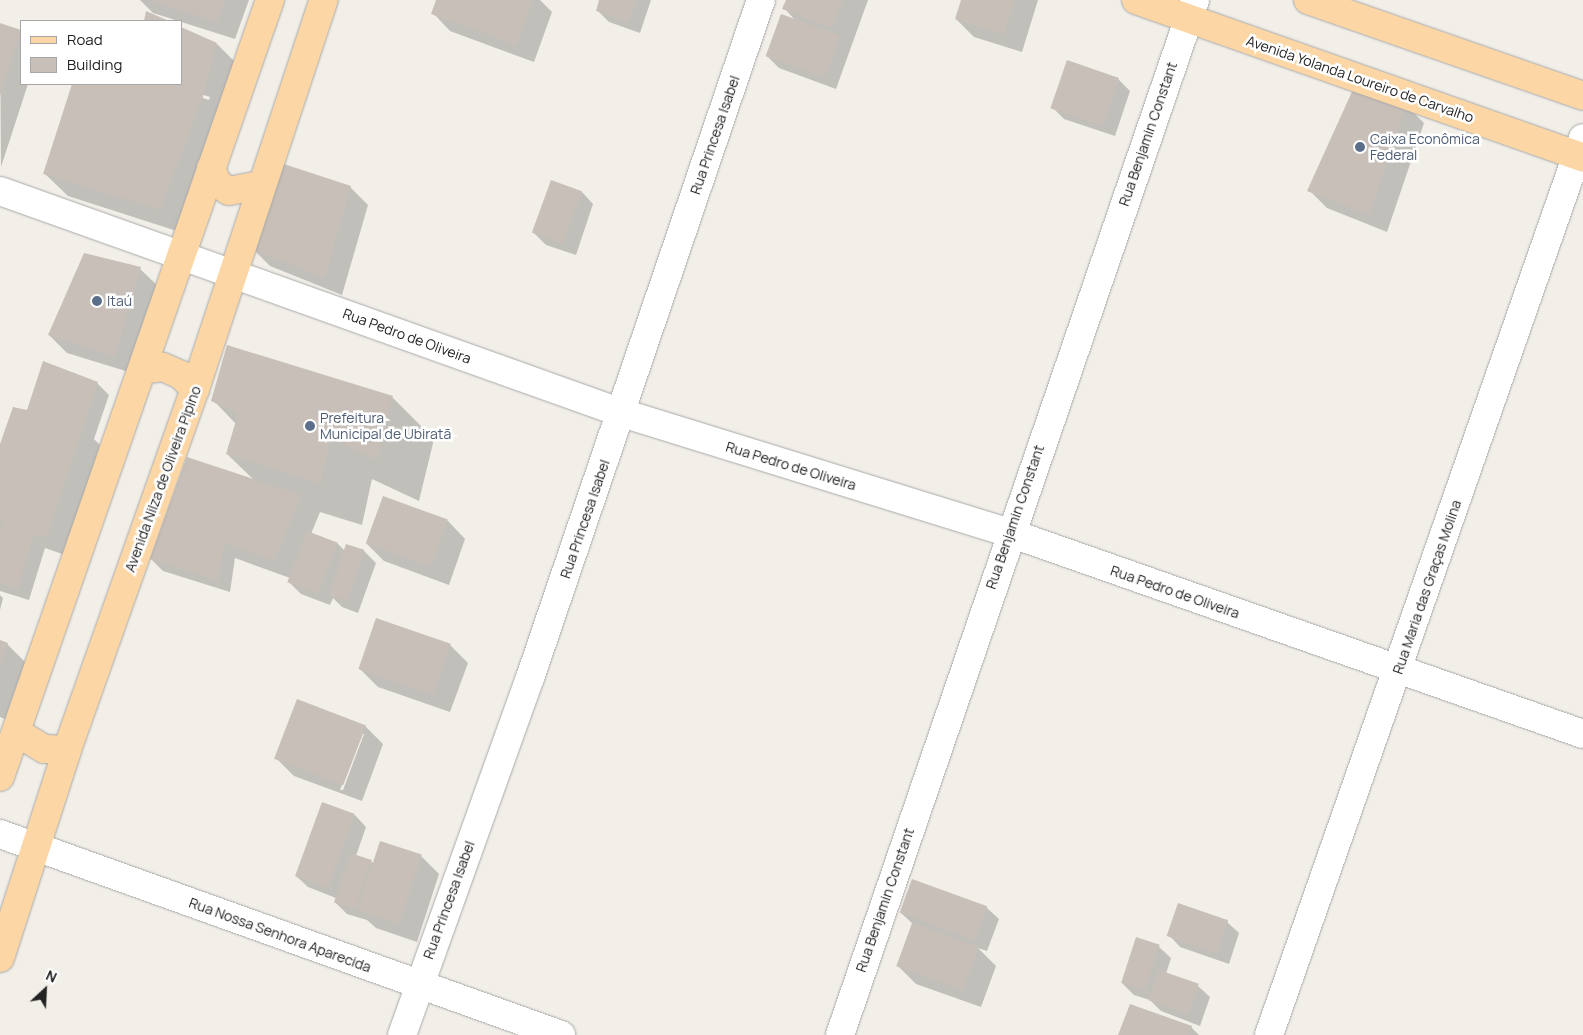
<!DOCTYPE html>
<meta charset="utf-8">
<style>
body{margin:0}
#map{position:relative;width:1583px;height:1035px;overflow:hidden;background:#f2efe9;font-family:Manrope,sans-serif}
div>[style]{position:absolute}
.shadow>*{inset:0;background:#0003}
.building>*{inset:0;background:#c7bfb8;transform-origin:0 0}
.roads{filter:drop-shadow(0 0 1px #a9a9a9) drop-shadow(0 0 1px #a9a9a9)}
.minor>*{height:28px;margin:-14px;padding:0 14px;transform-origin:14px;border-radius:14px;background:#fff}
.major>*{height:28px;margin:-14px;padding:0 14px;transform-origin:14px;border-radius:14px;background:#fcd6a4}
.dots>*{width:14px;height:14px;translate:-50% -50%;box-sizing:border-box;border:2px solid #fff;border-radius:50%}
span{translate:-50% -50%;white-space:nowrap;text-align:center;line-height:1.15;-webkit-text-stroke:5px #fff;paint-order:stroke}
.street-label{font-size:14px;color:#222}
.service-label{font-size:14px;color:#4e5e75}
.left{translate:0 -50%;text-align:left}
.legend{position:absolute;left:20px;top:20px;width:162px;height:65px;box-sizing:border-box;background:#fff;border:1px solid #a7a7a7;margin:0;padding:6px 9px;list-style:none;font-size:15px;color:#222}
.legend li{display:flex;align-items:center;gap:10px;height:25px}
.legend b{width:25px;border:1px solid #a7a7a7}
.north{position:absolute;left:20px;top:965px;width:50px;height:50px;-webkit-text-stroke:4px #fff;paint-order:stroke;rotate:25deg;font-size:14px;font-weight:700;line-height:20px;text-align:center;color:#222}
.north::after{content:'';display:block;margin:auto;width:18px;height:22px;background:#222;clip-path:polygon(50% 0,100% 100%,50% 72%,0 100%)}
</style>
<div id="map">
<div class="shadow">
<div style="clip-path:polygon(140px 0,249px 0,235px 39px,153px 13px)"></div>
<div style="clip-path:polygon(437px 0,540px 0,552px 12px,534px 62px,450px 31px,433px 13px)"></div>
<div style="clip-path:polygon(601px 0,651px 0,640px 33px,609px 22px,597px 10px)"></div>
<div style="clip-path:polygon(787px 0,868px 0,836px 89px,779px 68px,767px 56px,795px 20px,784px 8px)"></div>
<div style="clip-path:polygon(962px 0,1038px 0,1022px 52px,974px 37px,956px 19px)"></div>
<div style="clip-path:polygon(0 24px,21px 31px,21px 84px,28px 84px,1px 167px)"></div>
<div style="clip-path:polygon(217px 44px,235px 62px,183px 233px,68px 196px,44px 173px,74px 84px,160px 84px,209px 100px,210px 97px,168px 84px,181px 84px)"></div>
<div style="clip-path:polygon(1118px 79px,1130px 91px,1115px 136px,1064px 119px,1052px 107px)"></div>
<div style="clip-path:polygon(1406px 105px,1424px 123px,1387px 232px,1327px 208px,1309px 190px)"></div>
<div style="clip-path:polygon(350px 187px,368px 205px,342px 295px,270px 266px,253px 249px)"></div>
<div style="clip-path:polygon(582px 192px,593px 204px,576px 255px,546px 245px,534px 233px)"></div>
<div style="clip-path:polygon(140px 269px,158px 286px,132px 373px,67px 353px,49px 335px)"></div>
<div style="clip-path:polygon(97px 383px,109px 395px,94px 439px,100px 445px,65px 555px,45px 548px,29px 600px,0 591px,0 448px,31px 413px)"></div>
<div style="clip-path:polygon(392px 397px,434px 439px,419px 501px,372px 479px,362px 525px,320px 512px,311px 534px,338px 544px,345px 551px,347px 545px,364px 551px,376px 563px,358px 613px,342px 607px,333px 598px,330px 605px,301px 594px,289px 582px,290px 578px,235px 558px,230px 592px,163px 571px,151px 559px,254px 480px,227px 454px,236px 424px,213px 400px)"></div>
<div style="clip-path:polygon(448px 521px,465px 539px,449px 585px,384px 561px,366px 543px)"></div>
<div style="clip-path:polygon(0 595px,3px 598px,0 610px)"></div>
<div style="clip-path:polygon(0 642px,7px 644px,25px 662px,5px 719px,0 717px)"></div>
<div style="clip-path:polygon(450px 645px,468px 663px,450px 712px,378px 687px,360px 669px)"></div>
<div style="clip-path:polygon(evenodd,365px 726px,383px 744px,362px 801px,294px 776px,276px 758px,365px 726px,361px 734px,364px 734px,343px 790px,340px 790px,361px 734px)"></div>
<div style="clip-path:polygon(355px 815px,366px 827px,356px 856px,374px 863px,421px 856px,439px 874px,417px 942px,376px 928px,367px 920px,347px 914px,335px 902px,336px 898px,308px 887px,296px 876px)"></div>
<div style="clip-path:polygon(913px 881px,987px 908px,999px 919px,987px 951px,978px 948px,996px 966px,981px 1007px,916px 984px,898px 966px,913px 924px,901px 913px)"></div>
<div style="clip-path:polygon(1227px 922px,1239px 933px,1229px 964px,1180px 947px,1169px 935px)"></div>
<div style="clip-path:polygon(1159px 947px,1171px 958px,1166px 974px,1198px 986px,1210px 997px,1200px 1026px,1161px 1011px,1150px 1000px,1134px 995px,1122px 983px)"></div>
<div style="clip-path:polygon(1191px 1027px,1199px 1035px,1120px 1035px)"></div>
</div>
<div class="building">
<div style="clip-path:polygon(150px 0,225px 0,217px 22px)"></div>
<div style="clip-path:polygon(436px 0,533px 0,516px 45px,431px 14px)"></div>
<div style="clip-path:polygon(599px 0,636px 0,628px 22px,596px 11px)"></div>
<div style="clip-path:polygon(786px 0,843px 0,832px 28px,782px 9px)"></div>
<div style="clip-path:polygon(961px 0,1015px 0,1004px 35px,955px 19px)"></div>
<div style="clip-path:polygon(146px 11px,169px 21px,144px 21px)"></div>
<div style="left:781px;top:14px;width:63px;height:45px;rotate:20deg"></div>
<div style="clip-path:polygon(0 23px,21px 30px,0 96px)"></div>
<div style="clip-path:polygon(181px 27px,217px 43px,203px 97px,160px 210px,43px 174px,72px 84px,181px 84px)"></div>
<div style="left:1067px;top:60px;width:55px;height:51px;rotate:19deg"></div>
<div style="clip-path:polygon(1355px 85px,1407px 104px,1369px 215px,1307px 191px)"></div>
<div style="clip-path:polygon(284px 164px,351px 186px,325px 278px,251px 249px)"></div>
<div style="left:551px;top:180px;width:33px;height:56px;rotate:20deg"></div>
<div style="clip-path:polygon(84px 253px,141px 267px,115px 356px,48px 335px)"></div>
<div style="clip-path:polygon(227px 345px,393px 396px,377px 460px,330px 438px,321px 484px,226px 454px,238px 414px,211px 401px)"></div>
<div style="clip-path:polygon(43px 361px,98px 382px,47px 538px,34px 534px,18px 589px,0 583px,0 534px,3px 523px,0 521px,0 444px,13px 407px,27px 410px)"></div>
<div style="clip-path:polygon(187px 457px,302px 495px,274px 561px,224px 543px,218px 581px,150px 559px)"></div>
<div style="left:383px;top:496px;width:69px;height:50px;rotate:20deg"></div>
<div style="left:307px;top:531px;width:33px;height:55px;rotate:21deg"></div>
<div style="left:346px;top:544px;width:19px;height:54px;rotate:18deg"></div>
<div style="left:376px;top:618px;width:79px;height:54px;rotate:19deg"></div>
<div style="clip-path:polygon(0 640px,8px 643px,0 665px)"></div>
<div style="left:297px;top:699px;width:74px;height:64px;rotate:21deg"></div>
<div style="left:322px;top:802px;width:35px;height:79px;rotate:20deg"></div>
<div style="left:380px;top:841px;width:44px;height:73px;rotate:18deg"></div>
<div style="left:350px;top:853px;width:23px;height:52px;rotate:18deg"></div>
<div style="left:912px;top:879px;width:80px;height:36px;rotate:20deg"></div>
<div style="left:1178px;top:903px;width:53px;height:35px;rotate:19deg"></div>
<div style="left:912px;top:923px;width:71px;height:46px;rotate:20deg"></div>
<div style="left:1136px;top:937px;width:25px;height:48px;rotate:18deg"></div>
<div style="left:1159px;top:970px;width:42px;height:32px;rotate:19deg"></div>
<div style="clip-path:polygon(1130px 1004px,1192px 1026px,1189px 1035px,1118px 1035px)"></div>
</div>
<div class="roads">
<div class="minor">
<div style="left:0;top:191px;width:660px;rotate:19.64deg"></div>
<div style="left:622px;top:413px;width:406px;rotate:17.2deg"></div>
<div style="left:1010px;top:533px;width:607px;rotate:19.33deg"></div>
<div style="left:0;top:834px;width:596px;rotate:19.71deg"></div>
<div style="left:402px;top:1035px;width:379px;rotate:-70.3deg"></div>
<div style="left:530px;top:678px;width:716px;rotate:-71.19deg"></div>
<div style="left:840px;top:1035px;width:1094px;rotate:-71.07deg"></div>
<div style="left:1269px;top:1035px;width:950px;rotate:-70.71deg"></div>
</div>
<div class="major">
<div style="left:1136px;top:0;width:474px;rotate:19.4deg"></div>
<div style="left:1308px;top:0;width:291px;rotate:19.2deg"></div>
<div style="left:211px;top:168px;width:16px;rotate:68deg"></div>
<div style="left:217px;top:183px;width:14px;rotate:34deg"></div>
<div style="left:229px;top:191px;width:33px;rotate:-11deg"></div>
<div style="left:143px;top:370px;width:20px;rotate:-9deg"></div>
<div style="left:163px;top:367px;width:20px;rotate:24deg"></div>
<div style="left:181px;top:375px;width:20px;rotate:45deg"></div>
<div style="left:16px;top:732px;width:33px;rotate:31deg"></div>
<div style="left:44px;top:749px;width:23px;rotate:2deg"></div>
<div style="left:0;top:777px;width:823px;rotate:-70.84deg"></div>
<div style="left:0;top:958px;width:219px;rotate:-72.1deg"></div>
<div style="left:67px;top:750px;width:383px;rotate:-70.5deg"></div>
<div style="left:195px;top:389px;width:410px;rotate:-71.7deg"></div>
</div>
</div>
<div class="dots">
<div style="left:1360px;top:147px;background:#5c6f8a"></div>
<div style="left:97px;top:301px;background:#5c6f8a"></div>
<div style="left:310px;top:426px;background:#5c6f8a"></div>
</div>
<div class="street-label">
<span style="left:1360px;top:79px;rotate:19deg">Avenida Yolanda Loureiro de Carvalho</span>
<span style="left:1148px;top:134px;rotate:-71deg">Rua Benjamin Constant</span>
<span style="left:715px;top:135px;rotate:-71deg">Rua Princesa Isabel</span>
<span style="left:407px;top:336px;rotate:20deg">Rua Pedro de Oliveira</span>
<span style="left:791px;top:466px;rotate:17deg">Rua Pedro de Oliveira</span>
<span style="left:163px;top:479px;rotate:-70deg">Avenida Nilza de Oliveira Pipino</span>
<span style="left:1015px;top:517px;rotate:-71deg">Rua Benjamin Constant</span>
<span style="left:585px;top:519px;rotate:-71deg">Rua Princesa Isabel</span>
<span style="left:1427px;top:587px;rotate:-71deg">Rua Maria das Graças Molina</span>
<span style="left:1175px;top:592px;rotate:19deg">Rua Pedro de Oliveira</span>
<span style="left:449px;top:900px;rotate:-70deg">Rua Princesa Isabel</span>
<span style="left:885px;top:900px;rotate:-71deg">Rua Benjamin Constant</span>
<span style="left:280px;top:935px;rotate:20deg">Rua Nossa Senhora Aparecida</span>
</div>
<div class="service-label">
<span class="left" style="left:1370px;top:147px">Caixa Econômica<br>Federal</span>
<span class="left" style="left:107px;top:301px">Itaú</span>
<span class="left" style="left:320px;top:426px">Prefeitura<br>Municipal de Ubiratã</span>
</div>
<ul class="legend">
<li><b style="height:6px;background:#fcd6a4"></b>Road</li>
<li><b style="height:14px;background:#c7bfb8"></b>Building</li>
</ul>
<div class="north">N</div>
</div>
